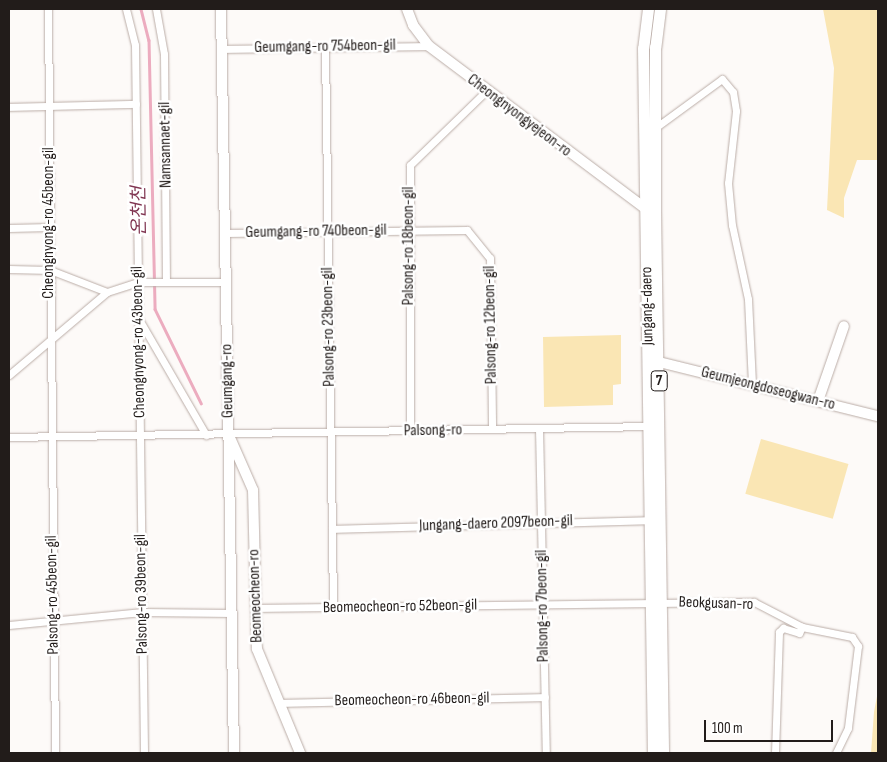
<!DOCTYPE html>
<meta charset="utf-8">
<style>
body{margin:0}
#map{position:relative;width:887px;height:762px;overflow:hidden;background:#fdfaf8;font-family:"Sofia Sans Condensed","Noto Sans KR",sans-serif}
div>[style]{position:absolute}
.green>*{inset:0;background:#fae6b4;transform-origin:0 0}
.stream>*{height:2.5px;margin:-1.25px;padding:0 1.25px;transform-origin:1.25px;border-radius:1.25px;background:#ecacbf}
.roads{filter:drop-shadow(0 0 1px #bbada7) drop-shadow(0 0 1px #bbada7)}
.street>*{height:7px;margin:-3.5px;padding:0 3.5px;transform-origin:3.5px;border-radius:3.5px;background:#fff}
.secondary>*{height:10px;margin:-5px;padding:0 5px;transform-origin:5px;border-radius:5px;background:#fff}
.primary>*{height:11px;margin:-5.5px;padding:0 5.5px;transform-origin:5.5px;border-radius:5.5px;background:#fff}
span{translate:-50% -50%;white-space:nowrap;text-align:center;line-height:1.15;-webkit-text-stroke:5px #fff;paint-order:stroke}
.shield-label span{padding:1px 4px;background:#fff;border:1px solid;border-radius:4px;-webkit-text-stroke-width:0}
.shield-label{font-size:15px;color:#221c1a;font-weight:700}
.street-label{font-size:16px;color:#221c1a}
.water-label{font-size:18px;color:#803551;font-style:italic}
.frame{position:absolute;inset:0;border:10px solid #221c1a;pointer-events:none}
.scale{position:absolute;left:704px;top:720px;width:129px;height:22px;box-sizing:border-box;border:2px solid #221c1a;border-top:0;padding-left:6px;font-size:15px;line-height:18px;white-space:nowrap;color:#221c1a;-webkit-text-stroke:4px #fff;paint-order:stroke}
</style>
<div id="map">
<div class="green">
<div style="clip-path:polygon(823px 9px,878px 9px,878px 160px,857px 160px,844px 198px,844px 218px,827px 210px,834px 68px)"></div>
<div style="clip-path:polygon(621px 335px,621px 384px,613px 385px,613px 405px,544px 407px,543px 337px)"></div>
<div style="left:761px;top:439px;width:91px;height:57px;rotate:16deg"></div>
<div style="clip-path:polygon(878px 691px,878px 753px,871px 753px,874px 712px)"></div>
</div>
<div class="stream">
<div style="left:141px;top:9px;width:32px;rotate:76deg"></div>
<div style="left:149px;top:40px;width:269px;rotate:88.7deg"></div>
<div style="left:155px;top:309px;width:105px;rotate:63.9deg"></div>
</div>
<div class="roads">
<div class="street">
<div style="left:48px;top:9px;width:744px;rotate:89.46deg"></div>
<div style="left:126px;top:9px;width:37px;rotate:76deg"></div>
<div style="left:135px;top:45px;width:708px;rotate:89.27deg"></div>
<div style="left:156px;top:9px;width:46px;rotate:79.9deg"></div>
<div style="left:164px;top:54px;width:228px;rotate:89.5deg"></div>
<div style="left:325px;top:47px;width:561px;rotate:89.18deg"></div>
<div style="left:222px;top:49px;width:207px;rotate:-0.8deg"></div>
<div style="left:9px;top:107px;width:127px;rotate:-1.4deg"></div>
<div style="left:655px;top:128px;width:83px;rotate:-36.2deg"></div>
<div style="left:722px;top:79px;width:17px;rotate:50deg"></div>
<div style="left:733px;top:92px;width:19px;rotate:81deg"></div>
<div style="left:736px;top:111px;width:72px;rotate:96.3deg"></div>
<div style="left:728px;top:183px;width:42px;rotate:84.6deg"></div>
<div style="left:732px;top:225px;width:76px;rotate:77.8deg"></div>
<div style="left:748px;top:299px;width:86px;rotate:87.3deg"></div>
<div style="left:9px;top:228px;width:41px;rotate:-1.4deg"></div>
<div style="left:225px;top:233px;width:242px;rotate:-0.7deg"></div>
<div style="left:467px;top:230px;width:36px;rotate:51deg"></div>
<div style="left:490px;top:258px;width:171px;rotate:89.3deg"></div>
<div style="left:9px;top:269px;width:41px;rotate:1.4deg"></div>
<div style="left:50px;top:270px;width:61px;rotate:21.1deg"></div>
<div style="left:107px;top:292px;width:33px;rotate:-18deg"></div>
<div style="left:138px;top:282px;width:88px"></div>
<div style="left:140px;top:321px;width:132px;rotate:59.9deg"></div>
<div style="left:9px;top:375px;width:128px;rotate:-40.3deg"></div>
<div style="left:539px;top:428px;width:325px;rotate:88.8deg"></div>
<div style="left:410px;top:431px;width:266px;rotate:-90deg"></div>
<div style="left:410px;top:165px;width:105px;rotate:-44.2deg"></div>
<div style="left:9px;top:437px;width:642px;rotate:-0.98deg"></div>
<div style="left:332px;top:529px;width:321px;rotate:-1.6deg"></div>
<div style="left:256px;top:608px;width:498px;rotate:-0.7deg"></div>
<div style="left:754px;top:602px;width:54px;rotate:27.5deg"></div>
<div style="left:802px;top:627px;width:51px;rotate:11.3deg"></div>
<div style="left:852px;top:637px;width:11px;rotate:56deg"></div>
<div style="left:858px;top:646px;width:83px;rotate:97deg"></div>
<div style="left:848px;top:728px;width:28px;rotate:116deg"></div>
<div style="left:9px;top:625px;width:134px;rotate:-5.6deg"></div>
<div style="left:142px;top:612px;width:90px;rotate:0.6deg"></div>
<div style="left:280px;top:703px;width:265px;rotate:-1.3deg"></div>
<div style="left:775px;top:753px;width:121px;rotate:-88.1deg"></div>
<div style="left:779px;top:632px;width:6px;rotate:-45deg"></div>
<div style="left:783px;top:628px;width:17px;rotate:17deg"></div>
<div style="left:799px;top:633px;width:7px;rotate:-63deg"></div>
</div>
<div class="secondary">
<div style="left:221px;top:9px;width:744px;rotate:89deg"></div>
<div style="left:407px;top:9px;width:17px;rotate:69deg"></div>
<div style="left:413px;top:25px;width:26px;rotate:53deg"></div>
<div style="left:429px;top:46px;width:271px;rotate:36.9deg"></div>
<div style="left:659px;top:362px;width:226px;rotate:13.9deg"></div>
<div style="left:818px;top:401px;width:79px;rotate:-70.9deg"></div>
<div style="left:231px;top:440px;width:55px;rotate:66.3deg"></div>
<div style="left:253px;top:490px;width:159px;rotate:88.6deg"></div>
<div style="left:257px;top:649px;width:113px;rotate:67.5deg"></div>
</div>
<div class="primary">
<div style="left:648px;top:9px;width:39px;rotate:97deg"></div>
<div style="left:643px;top:48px;width:705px;rotate:89.19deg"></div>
<div style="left:660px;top:9px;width:38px;rotate:97deg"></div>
<div style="left:655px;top:47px;width:164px;rotate:90deg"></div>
<div style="left:655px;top:211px;width:542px;rotate:89.15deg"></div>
</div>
</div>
<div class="shield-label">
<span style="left:659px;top:381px">7</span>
</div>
<div class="street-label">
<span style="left:325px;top:47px;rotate:-1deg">Geumgang-ro 754beon-gil</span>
<span style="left:519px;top:116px;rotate:37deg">Cheongnyongyejeon-ro</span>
<span style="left:166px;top:145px;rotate:-91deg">Namsannaet-gil</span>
<span style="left:49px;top:223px;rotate:-90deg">Cheongnyong-ro 45beon-gil</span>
<span style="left:316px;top:232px;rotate:-1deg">Geumgang-ro 740beon-gil</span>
<span style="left:409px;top:246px;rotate:-90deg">Palsong-ro 18beon-gil</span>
<span style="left:648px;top:306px;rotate:-91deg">Jungang-daero</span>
<span style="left:491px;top:325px;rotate:-91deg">Palsong-ro 12beon-gil</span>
<span style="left:329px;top:327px;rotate:-91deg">Palsong-ro 23beon-gil</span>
<span style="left:139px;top:342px;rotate:-91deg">Cheongnyong-ro 43beon-gil</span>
<span style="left:228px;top:381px;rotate:-91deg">Geumgang-ro</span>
<span style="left:768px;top:389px;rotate:14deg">Geumjeongdoseogwan-ro</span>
<span style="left:433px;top:431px;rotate:-1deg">Palsong-ro</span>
<span style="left:496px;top:524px;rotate:-2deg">Jungang-daero 2097beon-gil</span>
<span style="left:142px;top:594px;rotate:-91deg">Palsong-ro 39beon-gil</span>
<span style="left:53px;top:595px;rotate:-91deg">Palsong-ro 45beon-gil</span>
<span style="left:256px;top:596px;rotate:-92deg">Beomeocheon-ro</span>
<span style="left:716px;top:604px;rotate:2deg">Beokgusan-ro</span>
<span style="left:543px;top:606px;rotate:-91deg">Palsong-ro 7beon-gil</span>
<span style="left:400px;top:607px;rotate:-1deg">Beomeocheon-ro 52beon-gil</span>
<span style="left:412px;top:700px;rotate:-1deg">Beomeocheon-ro 46beon-gil</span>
</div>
<div class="water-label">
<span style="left:140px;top:211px;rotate:-91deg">온천천</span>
</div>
<div class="frame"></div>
<div class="scale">100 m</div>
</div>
